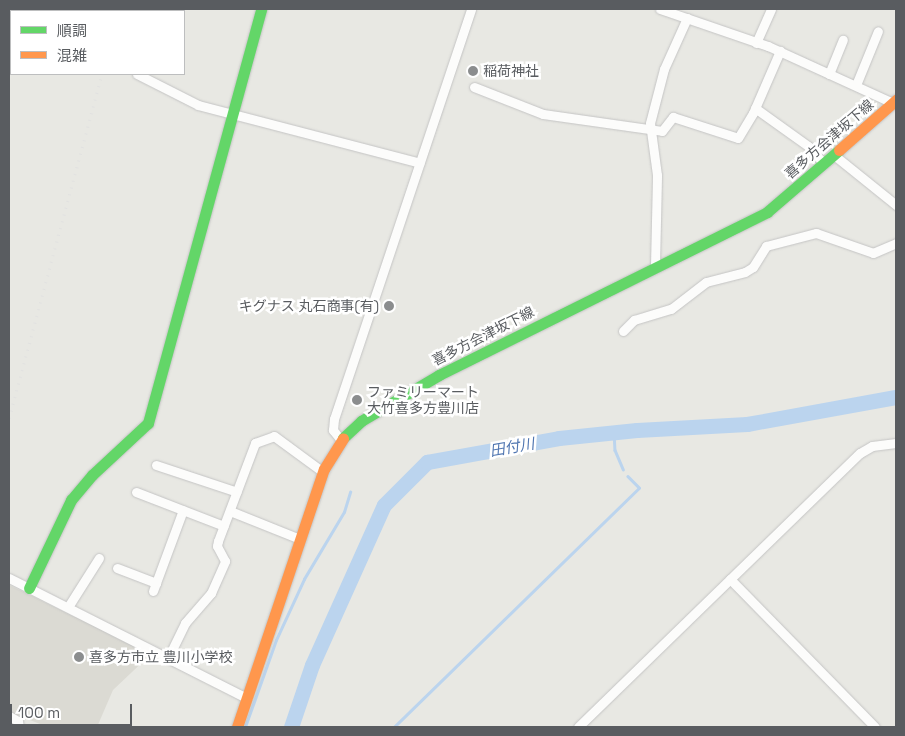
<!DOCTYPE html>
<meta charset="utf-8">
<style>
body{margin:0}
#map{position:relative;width:905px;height:736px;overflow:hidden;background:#e8e8e3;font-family:"Space Grotesk","Noto Sans JP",sans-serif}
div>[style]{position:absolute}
.education>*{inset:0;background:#dbdad3}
.stream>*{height:2.5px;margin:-1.25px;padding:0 1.25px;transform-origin:1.25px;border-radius:1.25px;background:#bbd4ee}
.river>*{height:15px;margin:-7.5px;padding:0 7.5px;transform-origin:7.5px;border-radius:7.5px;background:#bbd4ee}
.roads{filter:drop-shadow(0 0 1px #c4c4c4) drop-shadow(0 0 1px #c4c4c4)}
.street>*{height:9px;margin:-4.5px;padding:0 4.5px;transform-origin:4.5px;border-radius:4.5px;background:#fcfcfb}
.fast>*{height:11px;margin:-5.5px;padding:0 5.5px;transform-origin:5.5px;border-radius:5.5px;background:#63d668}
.slow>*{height:11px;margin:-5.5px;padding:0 5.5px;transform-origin:5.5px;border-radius:5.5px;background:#ff974d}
.rail>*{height:2.5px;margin-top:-1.25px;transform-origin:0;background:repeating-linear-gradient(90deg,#e1e1e0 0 1px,transparent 0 7px)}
.dots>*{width:14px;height:14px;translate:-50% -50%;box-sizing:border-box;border:2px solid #fff;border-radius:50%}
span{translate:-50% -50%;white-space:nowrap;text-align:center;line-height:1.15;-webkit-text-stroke:5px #fff;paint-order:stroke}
.poi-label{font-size:14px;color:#595c60}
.left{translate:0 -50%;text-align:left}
.right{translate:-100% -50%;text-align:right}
.street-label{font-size:14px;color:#595c60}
.water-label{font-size:15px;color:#5076b1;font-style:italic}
.frame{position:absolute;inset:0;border:10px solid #595c60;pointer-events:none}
.legend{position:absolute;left:10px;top:10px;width:175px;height:65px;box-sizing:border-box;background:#fff;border:1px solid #bdbebf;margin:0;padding:6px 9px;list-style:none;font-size:15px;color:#595c60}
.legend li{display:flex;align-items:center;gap:10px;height:25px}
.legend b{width:25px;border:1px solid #bdbebf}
.scale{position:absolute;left:10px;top:704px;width:122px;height:22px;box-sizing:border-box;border:2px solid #595c60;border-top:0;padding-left:6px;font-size:15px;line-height:18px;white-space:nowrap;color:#595c60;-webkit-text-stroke:4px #fff;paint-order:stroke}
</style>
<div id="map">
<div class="education">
<div style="clip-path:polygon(9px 585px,151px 654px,113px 690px,97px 727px,48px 727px,9px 712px)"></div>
</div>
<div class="stream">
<div style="left:614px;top:432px;width:18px;rotate:87deg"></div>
<div style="left:615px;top:450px;width:21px;rotate:67deg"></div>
<div style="left:245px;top:727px;width:92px;rotate:-70.4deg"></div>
<div style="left:276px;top:640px;width:67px;rotate:-65.3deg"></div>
<div style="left:304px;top:579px;width:78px;rotate:-59.2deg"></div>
<div style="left:344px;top:512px;width:21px;rotate:-73deg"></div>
<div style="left:394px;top:727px;width:342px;rotate:-44.3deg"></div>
<div style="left:639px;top:488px;width:16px;rotate:-135deg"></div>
</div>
<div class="river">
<div style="left:291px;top:727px;width:65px;rotate:-71.3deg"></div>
<div style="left:312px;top:665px;width:175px;rotate:-65.8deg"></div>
<div style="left:384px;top:505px;width:61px;rotate:-45deg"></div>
<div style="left:427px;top:462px;width:134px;rotate:-10.3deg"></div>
<div style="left:559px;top:438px;width:78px;rotate:-5.9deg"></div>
<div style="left:637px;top:430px;width:110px;rotate:-3.1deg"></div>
<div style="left:747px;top:424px;width:151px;rotate:-10.3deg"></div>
</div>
<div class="roads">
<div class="street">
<div style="left:17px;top:9px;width:5px;rotate:22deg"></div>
<div style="left:660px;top:9px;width:114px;rotate:18.9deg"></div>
<div style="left:768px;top:46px;width:137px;rotate:24.5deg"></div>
<div style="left:756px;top:43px;width:37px;rotate:-66deg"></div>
<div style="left:137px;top:74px;width:68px;rotate:26.9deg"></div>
<div style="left:198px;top:105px;width:229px;rotate:14.6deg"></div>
<div style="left:829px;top:74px;width:37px;rotate:-68deg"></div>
<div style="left:856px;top:85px;width:58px;rotate:-67.8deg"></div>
<div style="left:474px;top:87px;width:74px;rotate:21.4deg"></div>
<div style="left:543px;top:114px;width:120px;rotate:8.1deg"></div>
<div style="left:662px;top:131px;width:18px;rotate:-52deg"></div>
<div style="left:673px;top:117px;width:68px;rotate:17.9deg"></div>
<div style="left:738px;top:138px;width:29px;rotate:-59deg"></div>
<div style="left:753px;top:113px;width:68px;rotate:-66.5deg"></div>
<div style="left:755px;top:108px;width:65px;rotate:35.6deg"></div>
<div style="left:808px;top:146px;width:24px;rotate:48deg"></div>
<div style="left:834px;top:155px;width:80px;rotate:38.9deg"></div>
<div style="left:655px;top:265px;width:90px;rotate:-88.7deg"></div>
<div style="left:657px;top:175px;width:52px;rotate:-97.7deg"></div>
<div style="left:650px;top:123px;width:56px;rotate:-75.5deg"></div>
<div style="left:664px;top:69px;width:56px;rotate:-65.7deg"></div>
<div style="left:623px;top:331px;width:16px;rotate:-45deg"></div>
<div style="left:634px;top:320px;width:39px;rotate:-17deg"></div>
<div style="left:671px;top:309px;width:44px;rotate:-37.6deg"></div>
<div style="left:706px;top:282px;width:40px;rotate:-14.4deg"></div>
<div style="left:745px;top:272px;width:9px;rotate:-32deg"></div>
<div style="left:753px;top:267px;width:25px;rotate:-58deg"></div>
<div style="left:766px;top:246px;width:52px;rotate:-14.6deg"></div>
<div style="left:816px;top:233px;width:60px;rotate:19.3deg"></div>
<div style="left:873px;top:253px;width:25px;rotate:-23deg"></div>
<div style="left:341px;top:440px;width:13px;rotate:-129deg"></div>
<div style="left:333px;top:430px;width:11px;rotate:-85deg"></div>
<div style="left:334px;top:419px;width:432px;rotate:-71.5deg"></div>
<div style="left:156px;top:465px;width:85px;rotate:18.4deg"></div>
<div style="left:136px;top:492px;width:94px;rotate:21.1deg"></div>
<div style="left:230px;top:511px;width:75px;rotate:21.8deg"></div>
<div style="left:117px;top:568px;width:42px;rotate:21deg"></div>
<div style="left:9px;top:578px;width:267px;rotate:26.8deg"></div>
<div style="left:730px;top:579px;width:207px;rotate:45.6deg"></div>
<div style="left:153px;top:591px;width:86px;rotate:-69.7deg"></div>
<div style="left:68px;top:607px;width:58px;rotate:-57.7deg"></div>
<div style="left:168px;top:658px;width:39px;rotate:-64deg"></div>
<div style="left:185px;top:623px;width:40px;rotate:-49deg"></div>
<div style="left:211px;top:593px;width:35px;rotate:-66deg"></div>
<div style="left:225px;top:561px;width:17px;rotate:-118deg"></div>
<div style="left:217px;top:546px;width:5px;rotate:-79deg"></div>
<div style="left:218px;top:541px;width:105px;rotate:-69.3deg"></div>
<div style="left:255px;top:443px;width:20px;rotate:-20deg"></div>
<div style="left:274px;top:436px;width:61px;rotate:36.3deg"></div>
<div style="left:9px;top:716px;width:10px;rotate:29deg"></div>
<div style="left:18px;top:721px;width:6px;rotate:81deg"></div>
<div style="left:578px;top:727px;width:393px;rotate:-44.2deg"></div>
<div style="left:860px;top:453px;width:14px;rotate:-30deg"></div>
<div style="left:872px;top:446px;width:24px;rotate:-7deg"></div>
</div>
<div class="fast">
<div style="left:343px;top:438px;width:25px;rotate:-43deg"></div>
<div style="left:361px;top:421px;width:91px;rotate:-30.5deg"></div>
<div style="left:439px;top:375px;width:366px;rotate:-26.4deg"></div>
<div style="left:767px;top:212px;width:95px;rotate:-40.7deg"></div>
<div style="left:29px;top:588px;width:98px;rotate:-64.5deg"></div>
<div style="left:71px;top:500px;width:33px;rotate:-50deg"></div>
<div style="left:92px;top:475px;width:76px;rotate:-42.9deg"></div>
<div style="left:148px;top:423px;width:429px;rotate:-74.7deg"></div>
</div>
<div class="slow">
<div style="left:839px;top:150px;width:76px;rotate:-41.3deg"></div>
<div style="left:237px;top:727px;width:272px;rotate:-71.4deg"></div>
<div style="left:324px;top:469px;width:36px;rotate:-58deg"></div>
</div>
</div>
<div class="rail">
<div style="left:118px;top:11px;width:2px;rotate:-63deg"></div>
<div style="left:9px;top:418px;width:356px;rotate:-74.9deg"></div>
</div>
<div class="dots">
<div style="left:473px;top:71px;background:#8b8d8e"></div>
<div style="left:389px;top:306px;background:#8b8d8e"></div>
<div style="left:357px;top:400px;background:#8b8d8e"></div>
<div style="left:79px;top:657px;background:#8b8d8e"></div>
</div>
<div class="poi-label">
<span class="left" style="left:483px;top:71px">稲荷神社</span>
<span class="right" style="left:379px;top:306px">キグナス 丸石商事(有)</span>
<span class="left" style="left:367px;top:400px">ファミリーマート<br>大竹喜多方豊川店</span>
<span class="left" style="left:89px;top:657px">喜多方市立 豊川小学校</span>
</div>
<div class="street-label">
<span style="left:829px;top:139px;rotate:-41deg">喜多方会津坂下線</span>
<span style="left:483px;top:336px;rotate:-27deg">喜多方会津坂下線</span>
</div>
<div class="water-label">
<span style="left:512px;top:447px;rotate:-10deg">田付川</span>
</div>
<div class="frame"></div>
<ul class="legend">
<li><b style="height:6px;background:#63d668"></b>順調</li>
<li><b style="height:6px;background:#ff974d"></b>混雑</li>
</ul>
<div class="scale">100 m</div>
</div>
